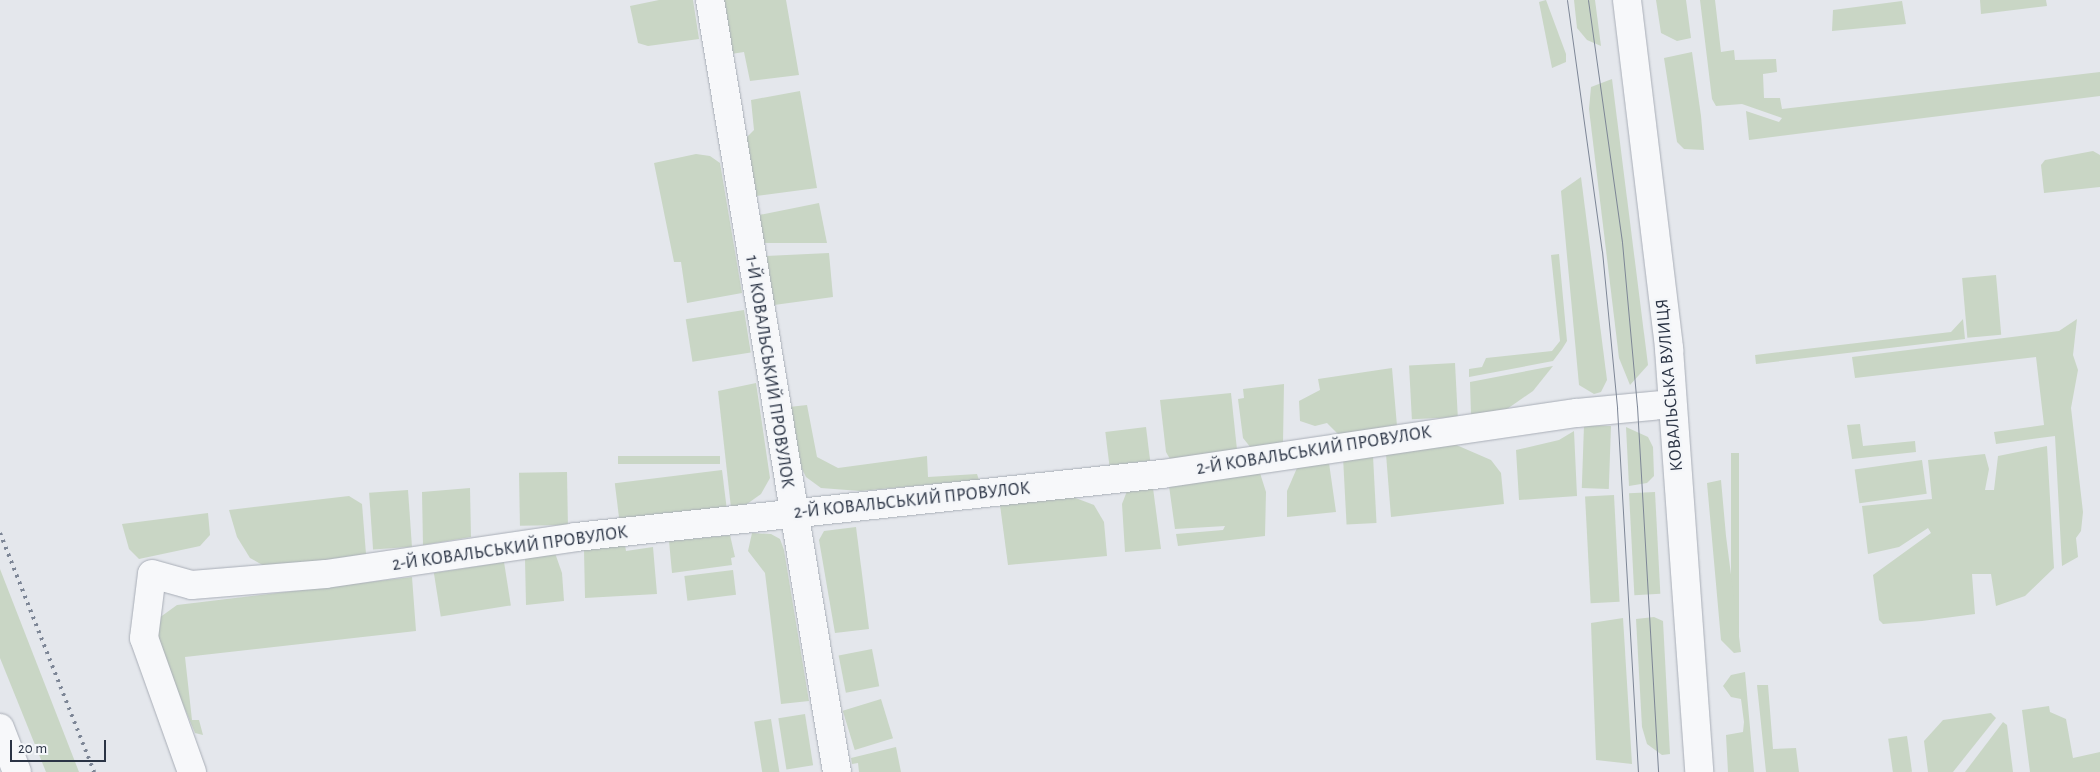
<!DOCTYPE html>
<meta charset="utf-8">
<style>
body{margin:0}
#map{position:relative;width:2100px;height:772px;overflow:hidden;background:#e4e7ec;font-family:"Alegreya Sans",sans-serif}
div>[style]{position:absolute}
.green>*{inset:0;background:#c9d6c5;transform-origin:0 0}
.roads{filter:drop-shadow(0 0 1px #a9aeb7) drop-shadow(0 0 1px #a9aeb7)}
.minor>*{height:28px;margin:-14px;padding:0 14px;transform-origin:14px;border-radius:14px;background:#f7f8fa}
.tram>*{height:1px;margin:-0.5px;padding:0 0.5px;transform-origin:0.5px;border-radius:0.5px;background:#7d8696}
.rail>*{height:4px;margin-top:-2px;transform-origin:0;background:repeating-linear-gradient(90deg,#7d8696 0 2.5px,transparent 0 7.5px)}
span{translate:-50% -50%;white-space:nowrap;text-align:center;line-height:1.15;-webkit-text-stroke:4.5px #f4f6f9;paint-order:stroke}
.street-label{font-size:18px;color:#2b3445}
.scale{position:absolute;left:10px;top:740px;width:96px;height:22px;box-sizing:border-box;border:2px solid #2b3445;border-top:0;padding-left:6px;font-size:15px;line-height:18px;white-space:nowrap;color:#2b3445;-webkit-text-stroke:4px #f4f6f9;paint-order:stroke}
</style>
<div id="map">
<div class="green">
<div style="clip-path:polygon(659px 0,693px 0,699px 39px,648px 46px,638px 43px,630px 6px)"></div>
<div style="clip-path:polygon(723px 0,786px 0,799px 75px,750px 81px,744px 52px,731px 54px)"></div>
<div style="clip-path:polygon(1546px 0,1566px 54px,1566px 62px,1552px 68px,1539px 2px)"></div>
<div style="clip-path:polygon(1574px 0,1595px 0,1601px 46px,1587px 40px,1577px 28px)"></div>
<div style="clip-path:polygon(1656px 0,1686px 0,1691px 38px,1677px 41px,1661px 33px)"></div>
<div style="clip-path:polygon(1700px 0,1715px 0,1721px 52px,1734px 50px,1735px 60px,1776px 59px,1777px 72px,1763px 74px,1764px 98px,1780px 98px,1782px 109px,2100px 72px,2100px 96px,1749px 140px,1746px 111px,1779px 122px,1782px 118px,1742px 104px,1716px 106px,1712px 99px)"></div>
<div style="clip-path:polygon(1980px 0,2046px 0,2047px 6px,1981px 14px)"></div>
<div style="clip-path:polygon(1902px 1px,1906px 24px,1832px 31px,1833px 10px)"></div>
<div style="clip-path:polygon(1692px 52px,1701px 116px,1704px 150px,1684px 149px,1677px 142px,1664px 58px)"></div>
<div style="clip-path:polygon(1612px 79px,1648px 365px,1630px 385px,1619px 358px,1589px 109px,1591px 87px)"></div>
<div style="clip-path:polygon(800px 91px,817px 188px,756px 196px,746px 138px,754px 130px,751px 100px)"></div>
<div style="clip-path:polygon(2093px 151px,2100px 155px,2100px 187px,2044px 193px,2041px 165px,2045px 160px)"></div>
<div style="clip-path:polygon(696px 154px,710px 156px,720px 163px,742px 293px,687px 303px,681px 262px,674px 262px,654px 163px)"></div>
<div style="clip-path:polygon(1581px 177px,1607px 380px,1601px 392px,1594px 394px,1579px 385px,1561px 191px)"></div>
<div style="clip-path:polygon(819px 203px,827px 243px,763px 243px,759px 215px)"></div>
<div style="clip-path:polygon(829px 253px,833px 297px,774px 305px,766px 256px)"></div>
<div style="clip-path:polygon(1559px 254px,1567px 341px,1562px 349px,1553px 361px,1469px 377px,1469px 369px,1482px 367px,1486px 358px,1552px 351px,1560px 341px,1551px 255px)"></div>
<div style="left:1996px;top:275px;width:60px;height:34px;rotate:85deg"></div>
<div style="left:744px;top:310px;width:43px;height:59px;rotate:81deg"></div>
<div style="clip-path:polygon(1963px 319px,1965px 339px,1756px 364px,1755px 355px,1951px 332px)"></div>
<div style="clip-path:polygon(2077px 319px,2073px 355px,2078px 370px,2071px 408px,2083px 512px,2081px 531px,2076px 538px,2078px 557px,2062px 566px,2055px 436px,1996px 444px,1994px 432px,2044px 425px,2036px 357px,1855px 378px,1852px 357px,2059px 331px)"></div>
<div style="left:1455px;top:363px;width:54px;height:46px;rotate:87deg"></div>
<div style="clip-path:polygon(1553px 366px,1533px 391px,1507px 409px,1471px 415px,1470px 382px)"></div>
<div style="clip-path:polygon(1392px 368px,1397px 426px,1339px 435px,1327px 423px,1315px 426px,1300px 421px,1299px 401px,1320px 390px,1318px 379px)"></div>
<div style="clip-path:polygon(756px 383px,770px 478px,761px 494px,747px 504px,731px 508px,718px 391px)"></div>
<div style="clip-path:polygon(1284px 384px,1283px 443px,1251px 448px,1243px 438px,1238px 399px,1244px 398px,1243px 389px)"></div>
<div style="clip-path:polygon(1231px 393px,1237px 450px,1170px 459px,1166px 452px,1160px 400px)"></div>
<div style="clip-path:polygon(807px 405px,817px 457px,838px 468px,927px 456px,928px 477px,977px 474px,979px 480px,860px 491px,821px 488px,806px 477px,797px 459px,789px 407px)"></div>
<div style="clip-path:polygon(1860px 424px,1863px 446px,1915px 441px,1916px 452px,1852px 459px,1847px 425px)"></div>
<div style="left:1584px;top:425px;width:27px;height:63px;rotate:2deg"></div>
<div style="left:1146px;top:427px;width:34px;height:41px;rotate:83deg"></div>
<div style="clip-path:polygon(1626px 427px,1648px 437px,1653px 447px,1654px 476px,1647px 483px,1629px 486px)"></div>
<div style="clip-path:polygon(1574px 431px,1577px 496px,1519px 500px,1516px 450px,1559px 440px)"></div>
<div style="clip-path:polygon(1454px 444px,1491px 460px,1501px 473px,1504px 504px,1391px 517px,1386px 454px)"></div>
<div style="clip-path:polygon(2047px 446px,2054px 568px,2025px 596px,1996px 606px,1991px 574px,1972px 574px,1975px 614px,1922px 621px,1883px 624px,1879px 620px,1873px 575px,1931px 533px,1928px 528px,1899px 547px,1868px 554px,1862px 506px,1932px 499px,1928px 460px,1985px 454px,1989px 469px,1985px 490px,1994px 490px,1998px 456px)"></div>
<div style="left:1731px;top:453px;width:8px;height:190px"></div>
<div style="left:720px;top:456px;width:8px;height:102px;rotate:90deg"></div>
<div style="left:1373px;top:456px;width:67px;height:30px;rotate:87deg"></div>
<div style="left:1922px;top:460px;width:34px;height:68px;rotate:82deg"></div>
<div style="clip-path:polygon(1329px 463px,1336px 512px,1287px 517px,1287px 491px,1297px 468px)"></div>
<div style="left:722px;top:470px;width:38px;height:108px;rotate:83deg"></div>
<div style="left:567px;top:472px;width:53px;height:48px;rotate:89deg"></div>
<div style="clip-path:polygon(1260px 473px,1266px 492px,1265px 536px,1178px 546px,1176px 534px,1223px 530px,1225px 526px,1175px 529px,1169px 486px)"></div>
<div style="clip-path:polygon(1721px 480px,1726px 536px,1741px 652px,1734px 653px,1721px 640px,1707px 483px)"></div>
<div style="clip-path:polygon(470px 488px,471px 537px,423px 545px,422px 492px)"></div>
<div style="clip-path:polygon(1153px 488px,1161px 549px,1125px 552px,1122px 504px,1127px 491px)"></div>
<div style="left:408px;top:490px;width:57px;height:39px;rotate:86deg"></div>
<div style="left:1655px;top:492px;width:102px;height:26px;rotate:87deg"></div>
<div style="left:1614px;top:495px;width:107px;height:29px;rotate:87deg"></div>
<div style="clip-path:polygon(349px 496px,362px 504px,366px 554px,268px 568px,250px 558px,237px 537px,229px 510px)"></div>
<div style="clip-path:polygon(1073px 497px,1094px 505px,1104px 522px,1107px 556px,1008px 565px,1000px 505px)"></div>
<div style="clip-path:polygon(208px 513px,210px 535px,200px 546px,139px 559px,129px 549px,122px 524px)"></div>
<div style="clip-path:polygon(856px 527px,869px 629px,835px 633px,819px 540px,824px 531px)"></div>
<div style="clip-path:polygon(752px 533px,771px 534px,780px 539px,784px 550px,809px 701px,781px 704px,765px 573px,748px 551px)"></div>
<div style="clip-path:polygon(730px 535px,735px 557px,731px 558px,732px 565px,672px 573px,669px 541px)"></div>
<div style="clip-path:polygon(625px 545px,626px 551px,653px 547px,657px 594px,585px 598px,584px 550px)"></div>
<div style="clip-path:polygon(555px 553px,562px 573px,564px 601px,526px 605px,525px 559px)"></div>
<div style="left:504px;top:562px;width:44px;height:71px;rotate:81deg"></div>
<div style="clip-path:polygon(0 569px,79px 772px,46px 772px,0 658px)"></div>
<div style="left:733px;top:570px;width:25px;height:49px;rotate:83deg"></div>
<div style="clip-path:polygon(412px 577px,416px 631px,185px 657px,192px 720px,199px 720px,203px 735px,195px 733px,157px 642px,159px 618px,177px 605px)"></div>
<div style="clip-path:polygon(1654px 617px,1663px 621px,1670px 754px,1662px 755px,1647px 744px,1642px 727px,1636px 619px)"></div>
<div style="clip-path:polygon(1623px 618px,1632px 764px,1596px 760px,1591px 623px)"></div>
<div style="left:872px;top:649px;width:38px;height:34px;rotate:79deg"></div>
<div style="clip-path:polygon(1745px 672px,1754px 772px,1728px 772px,1726px 735px,1743px 732px,1744px 722px,1741px 699px,1731px 697px,1723px 686px,1731px 675px)"></div>
<div style="clip-path:polygon(1757px 685px,1768px 685px,1773px 749px,1796px 748px,1799px 772px,1766px 772px)"></div>
<div style="left:881px;top:699px;width:41px;height:40px;rotate:73deg"></div>
<div style="clip-path:polygon(2049px 706px,2050px 712px,2066px 719px,2073px 758px,2100px 752px,2100px 772px,2030px 772px,2022px 710px)"></div>
<div style="clip-path:polygon(1991px 713px,1996px 718px,1953px 772px,1928px 772px,1924px 741px,1943px 720px)"></div>
<div style="left:805px;top:714px;width:52px;height:27px;rotate:81deg"></div>
<div style="left:771px;top:719px;width:54px;height:17px;rotate:81deg"></div>
<div style="clip-path:polygon(2003px 722px,2007px 725px,2013px 772px,1965px 772px)"></div>
<div style="left:1907px;top:736px;width:36px;height:19px;rotate:82deg"></div>
<div style="clip-path:polygon(896px 747px,901px 772px,859px 772px,858px 763px,852px 764px,851px 758px)"></div>
</div>
<div class="roads">
<div class="minor">
<div style="left:710px;top:0;width:782px;rotate:80.66deg"></div>
<div style="left:1627px;top:0;width:352px;rotate:83.1deg"></div>
<div style="left:1669px;top:349px;width:424px;rotate:85.9deg"></div>
<div style="left:0;top:728px;width:47px;rotate:68.9deg"></div>
<div style="left:192px;top:772px;width:142px;rotate:-109.7deg"></div>
<div style="left:144px;top:638px;width:64px;rotate:-82.9deg"></div>
<div style="left:152px;top:574px;width:41px;rotate:15.4deg"></div>
<div style="left:192px;top:585px;width:134px;rotate:-4.7deg"></div>
<div style="left:326px;top:574px;width:253px;rotate:-8.4deg"></div>
<div style="left:576px;top:537px;width:589px;rotate:-6.14deg"></div>
<div style="left:1162px;top:474px;width:419px;rotate:-8.4deg"></div>
<div style="left:1577px;top:413px;width:95px;rotate:-5.4deg"></div>
</div>
</div>
<div class="tram">
<div style="left:1567px;top:0;width:253px;rotate:82.1deg"></div>
<div style="left:1602px;top:251px;width:158px;rotate:84.5deg"></div>
<div style="left:1617px;top:408px;width:365px;rotate:86.7deg"></div>
<div style="left:1588px;top:0;width:244px;rotate:82deg"></div>
<div style="left:1622px;top:242px;width:165px;rotate:84.8deg"></div>
<div style="left:1637px;top:406px;width:367px;rotate:86.7deg"></div>
</div>
<div class="rail">
<div style="left:0;top:533px;width:257px;rotate:68.5deg"></div>
</div>
<div class="street-label">
<span style="left:769px;top:372px;rotate:81deg">1-Й КОВАЛЬСЬКИЙ ПРОВУЛОК</span>
<span style="left:1670px;top:385px;rotate:-95deg">КОВАЛЬСЬКА ВУЛИЦЯ</span>
<span style="left:1314px;top:451px;rotate:-9deg">2-Й КОВАЛЬСЬКИЙ ПРОВУЛОК</span>
<span style="left:912px;top:501px;rotate:-6deg">2-Й КОВАЛЬСЬКИЙ ПРОВУЛОК</span>
<span style="left:510px;top:549px;rotate:-8deg">2-Й КОВАЛЬСЬКИЙ ПРОВУЛОК</span>
</div>
<div class="scale">20 m</div>
</div>
